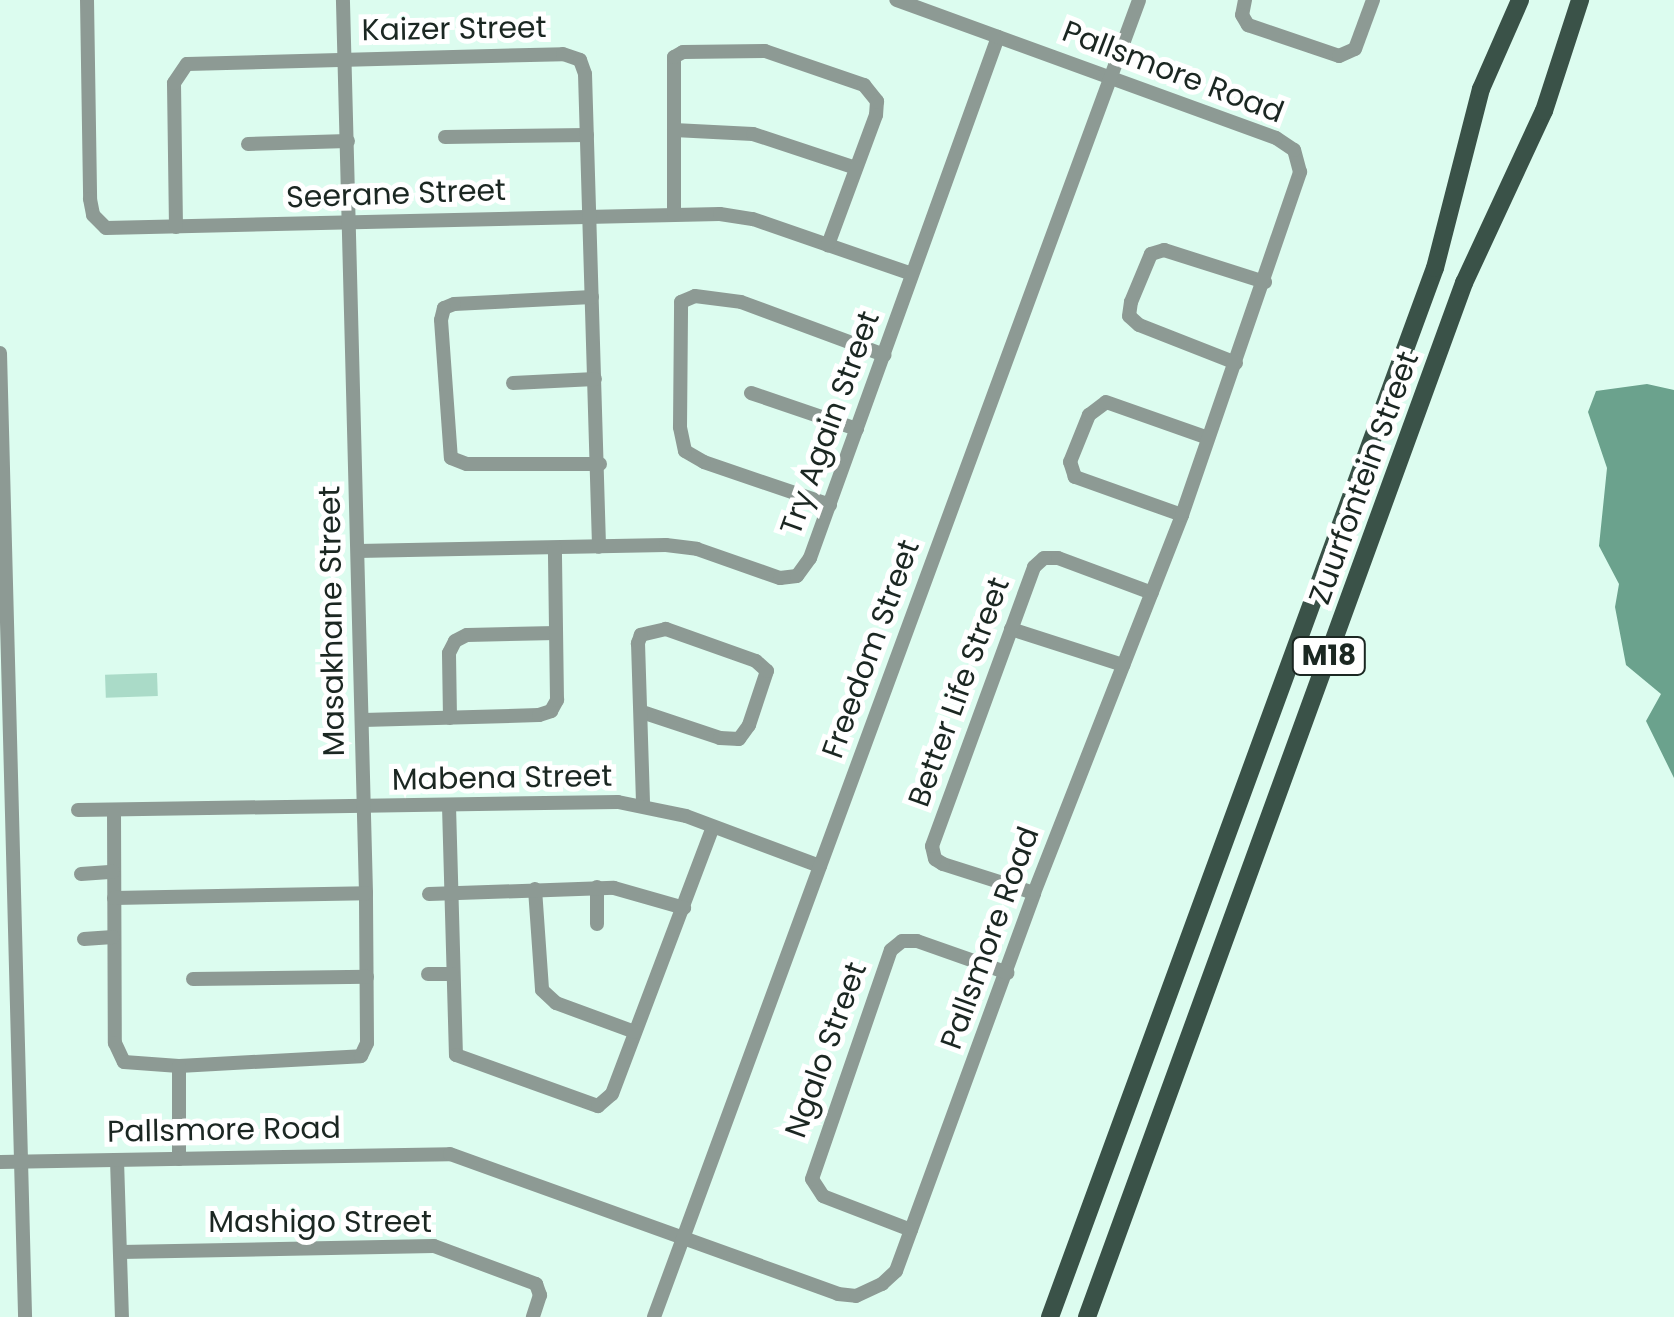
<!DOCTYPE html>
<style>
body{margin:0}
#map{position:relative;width:1674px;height:1317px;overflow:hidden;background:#dcfcef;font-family:Poppins,sans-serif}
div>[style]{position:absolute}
.green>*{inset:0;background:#aadbc8;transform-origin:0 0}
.water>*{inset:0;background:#6ba28d}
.minor>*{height:14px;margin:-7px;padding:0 7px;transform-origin:7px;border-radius:7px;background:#8d9a94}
.major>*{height:18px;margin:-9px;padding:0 9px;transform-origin:9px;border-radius:9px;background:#3a5248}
span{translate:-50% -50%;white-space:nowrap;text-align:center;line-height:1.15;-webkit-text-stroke:10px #fff;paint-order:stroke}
.shield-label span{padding:2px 8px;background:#fff;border:2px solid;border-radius:8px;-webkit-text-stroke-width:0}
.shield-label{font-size:28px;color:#1b2722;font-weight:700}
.street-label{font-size:30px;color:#1b2722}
</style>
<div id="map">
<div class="green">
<div style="left:157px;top:673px;width:23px;height:52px;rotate:88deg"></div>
</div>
<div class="water">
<div style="clip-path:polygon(1647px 384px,1674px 390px,1674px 778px,1646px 721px,1661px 694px,1626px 665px,1615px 607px,1619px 584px,1599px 546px,1607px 468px,1588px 412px,1596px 391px)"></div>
</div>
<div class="minor">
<div style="left:87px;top:0;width:199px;rotate:89.1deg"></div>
<div style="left:90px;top:199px;width:16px;rotate:79deg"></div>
<div style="left:93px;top:215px;width:18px;rotate:45deg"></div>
<div style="left:106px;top:228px;width:614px;rotate:-1.31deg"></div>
<div style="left:720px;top:214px;width:33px;rotate:9deg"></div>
<div style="left:753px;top:219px;width:168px;rotate:19.1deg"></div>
<div style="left:1245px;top:0;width:15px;rotate:101deg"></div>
<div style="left:1242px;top:15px;width:12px;rotate:59deg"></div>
<div style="left:1248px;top:25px;width:96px;rotate:18.8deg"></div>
<div style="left:1339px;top:56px;width:17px;rotate:-24deg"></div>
<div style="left:1355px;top:49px;width:52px;rotate:-69.8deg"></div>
<div style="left:674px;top:130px;width:79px;rotate:2.9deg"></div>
<div style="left:753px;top:134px;width:108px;rotate:18.3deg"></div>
<div style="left:445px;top:137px;width:142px;rotate:-0.8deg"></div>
<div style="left:248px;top:144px;width:100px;rotate:-1.7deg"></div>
<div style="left:674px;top:214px;width:157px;rotate:-90deg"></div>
<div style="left:674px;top:57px;width:10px;rotate:-29deg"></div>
<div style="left:683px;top:52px;width:82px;rotate:-0.7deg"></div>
<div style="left:765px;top:51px;width:105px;rotate:19deg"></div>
<div style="left:864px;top:85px;width:21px;rotate:51deg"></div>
<div style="left:877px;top:101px;width:14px;rotate:94deg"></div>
<div style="left:876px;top:115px;width:139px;rotate:110.3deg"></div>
<div style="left:176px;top:227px;width:144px;rotate:-90.8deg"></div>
<div style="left:174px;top:83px;width:23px;rotate:-56deg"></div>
<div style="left:187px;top:64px;width:376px;rotate:-1.5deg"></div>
<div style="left:563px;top:54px;width:18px;rotate:19deg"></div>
<div style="left:580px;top:60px;width:15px;rotate:70deg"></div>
<div style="left:585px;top:74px;width:473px;rotate:88.3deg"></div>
<div style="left:592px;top:297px;width:138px;rotate:177.1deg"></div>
<div style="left:454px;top:304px;width:11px;rotate:158deg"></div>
<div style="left:444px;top:308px;width:12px;rotate:104deg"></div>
<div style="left:441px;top:320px;width:138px;rotate:85.9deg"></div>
<div style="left:451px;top:458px;width:17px;rotate:21deg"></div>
<div style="left:467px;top:464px;width:133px"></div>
<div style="left:0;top:353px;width:964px;rotate:88.51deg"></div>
<div style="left:1236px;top:363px;width:104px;rotate:-158.6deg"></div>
<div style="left:1139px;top:325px;width:13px;rotate:-138deg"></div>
<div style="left:1129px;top:316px;width:14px;rotate:-82deg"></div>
<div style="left:1131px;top:302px;width:52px;rotate:-67.4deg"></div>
<div style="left:1151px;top:254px;width:14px;rotate:-17deg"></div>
<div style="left:1164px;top:250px;width:106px;rotate:17.6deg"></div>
<div style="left:513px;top:383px;width:82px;rotate:-2.8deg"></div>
<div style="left:751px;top:393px;width:112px;rotate:18.8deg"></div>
<div style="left:830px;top:505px;width:133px;rotate:-161.2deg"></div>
<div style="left:704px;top:462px;width:22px;rotate:-150deg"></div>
<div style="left:685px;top:451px;width:25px;rotate:-102deg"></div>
<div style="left:680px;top:427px;width:125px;rotate:-89.5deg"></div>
<div style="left:681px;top:302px;width:15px;rotate:-23deg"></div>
<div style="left:695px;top:296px;width:46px;rotate:7.4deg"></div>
<div style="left:741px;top:302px;width:153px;rotate:20.3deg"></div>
<div style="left:1182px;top:515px;width:114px;rotate:-160.4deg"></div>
<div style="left:1075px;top:477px;width:16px;rotate:-108deg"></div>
<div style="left:1070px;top:462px;width:51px;rotate:-68deg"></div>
<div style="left:1089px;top:415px;width:21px;rotate:-37deg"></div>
<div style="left:1106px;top:402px;width:108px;rotate:19.4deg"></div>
<div style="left:358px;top:551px;width:308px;rotate:-1.1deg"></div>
<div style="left:666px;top:545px;width:31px;rotate:7deg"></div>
<div style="left:697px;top:549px;width:88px;rotate:19.3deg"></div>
<div style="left:780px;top:578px;width:17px;rotate:-7deg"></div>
<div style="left:797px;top:576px;width:22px;rotate:-54deg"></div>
<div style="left:810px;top:558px;width:554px;rotate:-70.16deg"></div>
<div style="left:1011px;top:629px;width:118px;rotate:17.8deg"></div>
<div style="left:642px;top:712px;width:82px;rotate:18.4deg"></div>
<div style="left:720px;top:738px;width:19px;rotate:3deg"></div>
<div style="left:739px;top:739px;width:17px;rotate:-54deg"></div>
<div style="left:749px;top:725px;width:57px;rotate:-71.6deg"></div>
<div style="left:767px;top:671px;width:15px;rotate:-138deg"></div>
<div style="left:756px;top:661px;width:96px;rotate:-160.4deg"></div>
<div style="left:666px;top:629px;width:26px;rotate:167deg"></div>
<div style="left:641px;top:635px;width:9px;rotate:111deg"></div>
<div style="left:638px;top:643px;width:162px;rotate:88.2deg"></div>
<div style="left:450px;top:718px;width:65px;rotate:-90.9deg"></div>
<div style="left:449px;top:653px;width:13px;rotate:-63deg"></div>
<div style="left:455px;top:641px;width:13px;rotate:-27deg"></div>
<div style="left:467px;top:635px;width:89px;rotate:-1.3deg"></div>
<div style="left:363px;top:720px;width:176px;rotate:-1.6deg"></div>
<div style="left:539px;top:715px;width:13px;rotate:-18deg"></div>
<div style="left:551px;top:711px;width:13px;rotate:-61deg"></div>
<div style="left:557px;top:700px;width:152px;rotate:-90.8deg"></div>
<div style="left:449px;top:806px;width:249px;rotate:88.4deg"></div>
<div style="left:456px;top:1055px;width:151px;rotate:19.8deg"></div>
<div style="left:598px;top:1106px;width:18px;rotate:-41deg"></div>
<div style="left:612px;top:1094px;width:285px;rotate:-69.3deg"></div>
<div style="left:78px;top:810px;width:540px;rotate:-0.85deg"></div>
<div style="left:618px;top:802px;width:69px;rotate:11.6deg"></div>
<div style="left:686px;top:816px;width:143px;rotate:20.5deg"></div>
<div style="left:114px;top:811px;width:232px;rotate:89.8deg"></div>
<div style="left:115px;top:1043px;width:21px;rotate:65deg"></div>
<div style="left:124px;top:1062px;width:55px;rotate:4.2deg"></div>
<div style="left:179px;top:1066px;width:182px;rotate:-3.1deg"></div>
<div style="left:361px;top:1056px;width:14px;rotate:-65deg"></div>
<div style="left:367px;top:1043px;width:150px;rotate:-90.4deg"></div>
<div style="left:366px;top:893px;width:893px;rotate:-91.48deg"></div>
<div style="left:81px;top:874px;width:32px;rotate:-4deg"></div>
<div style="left:597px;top:887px;width:37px;rotate:90deg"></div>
<div style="left:535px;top:889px;width:101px;rotate:86deg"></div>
<div style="left:542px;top:990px;width:19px;rotate:43deg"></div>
<div style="left:556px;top:1003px;width:84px;rotate:20.2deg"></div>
<div style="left:1034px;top:893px;width:96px;rotate:-162.3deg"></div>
<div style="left:943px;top:864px;width:9px;rotate:-148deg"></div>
<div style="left:935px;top:859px;width:13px;rotate:-103deg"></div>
<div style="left:932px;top:846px;width:297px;rotate:-69.9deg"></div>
<div style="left:1034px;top:567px;width:13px;rotate:-42deg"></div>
<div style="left:1044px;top:558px;width:14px"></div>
<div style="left:1058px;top:558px;width:100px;rotate:20.4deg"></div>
<div style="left:429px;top:894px;width:185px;rotate:-1.9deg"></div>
<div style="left:614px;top:888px;width:73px;rotate:15.9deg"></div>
<div style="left:114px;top:898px;width:252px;rotate:-1.1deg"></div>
<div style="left:84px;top:939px;width:29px;rotate:-4deg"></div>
<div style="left:428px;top:974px;width:24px"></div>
<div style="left:193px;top:979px;width:174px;rotate:-0.7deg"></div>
<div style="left:179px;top:1066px;width:93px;rotate:90deg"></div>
<div style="left:117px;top:1160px;width:157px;rotate:88.2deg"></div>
<div style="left:0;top:1162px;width:450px;rotate:-1deg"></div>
<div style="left:450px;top:1154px;width:412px;rotate:19.8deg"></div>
<div style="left:838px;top:1294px;width:18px;rotate:6deg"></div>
<div style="left:856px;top:1296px;width:29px;rotate:-25deg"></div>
<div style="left:882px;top:1284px;width:19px;rotate:-43deg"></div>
<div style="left:896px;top:1271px;width:402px;rotate:-69.9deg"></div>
<div style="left:1034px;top:893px;width:406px;rotate:-68.6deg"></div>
<div style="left:1182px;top:515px;width:363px;rotate:-71deg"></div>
<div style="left:1300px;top:172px;width:23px;rotate:-105deg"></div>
<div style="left:1294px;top:150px;width:22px;rotate:-146deg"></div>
<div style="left:1276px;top:138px;width:404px;rotate:-160deg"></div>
<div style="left:911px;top:1230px;width:94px;rotate:-158.9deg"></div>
<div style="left:823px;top:1196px;width:20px;rotate:-123deg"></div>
<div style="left:812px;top:1179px;width:242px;rotate:-71deg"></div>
<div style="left:891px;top:950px;width:14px;rotate:-39deg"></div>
<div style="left:902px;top:941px;width:15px"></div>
<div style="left:917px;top:941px;width:96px;rotate:19.4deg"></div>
<div style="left:121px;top:1252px;width:313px;rotate:-1.1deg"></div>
<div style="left:434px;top:1246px;width:109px;rotate:20.4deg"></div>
<div style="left:536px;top:1284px;width:12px;rotate:70deg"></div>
<div style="left:540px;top:1295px;width:23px;rotate:108deg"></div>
<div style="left:654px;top:1317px;width:1403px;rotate:-69.78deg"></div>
</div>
<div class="major">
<div style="left:1050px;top:1317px;width:1117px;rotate:-69.85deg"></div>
<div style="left:1435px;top:268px;width:185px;rotate:-75.6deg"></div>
<div style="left:1481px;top:89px;width:97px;rotate:-66.3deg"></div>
<div style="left:1087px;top:1317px;width:1101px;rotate:-69.97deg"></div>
<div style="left:1464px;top:283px;width:190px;rotate:-65.1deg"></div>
<div style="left:1544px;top:111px;width:117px;rotate:-72deg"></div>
</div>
<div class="shield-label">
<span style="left:1329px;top:656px">M18</span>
</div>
<div class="street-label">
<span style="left:454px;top:29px;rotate:-1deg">Kaizer Street</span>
<span style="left:1173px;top:72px;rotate:21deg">Pallsmore Road</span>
<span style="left:396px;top:194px;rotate:-2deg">Seerane Street</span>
<span style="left:830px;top:423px;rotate:-70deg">Try Again Street</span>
<span style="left:1364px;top:478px;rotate:-70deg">Zuurfontein Street</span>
<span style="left:332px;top:621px;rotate:-91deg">Masakhane Street</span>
<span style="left:871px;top:649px;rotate:-70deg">Freedom Street</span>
<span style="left:959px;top:692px;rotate:-70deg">Better Life Street</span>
<span style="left:502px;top:778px;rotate:-1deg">Mabena Street</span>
<span style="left:990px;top:938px;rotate:-70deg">Pallsmore Road</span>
<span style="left:826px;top:1050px;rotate:-70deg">Ngalo Street</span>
<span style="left:224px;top:1130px;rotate:-1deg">Pallsmore Road</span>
<span style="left:320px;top:1222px">Mashigo Street</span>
</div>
</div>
